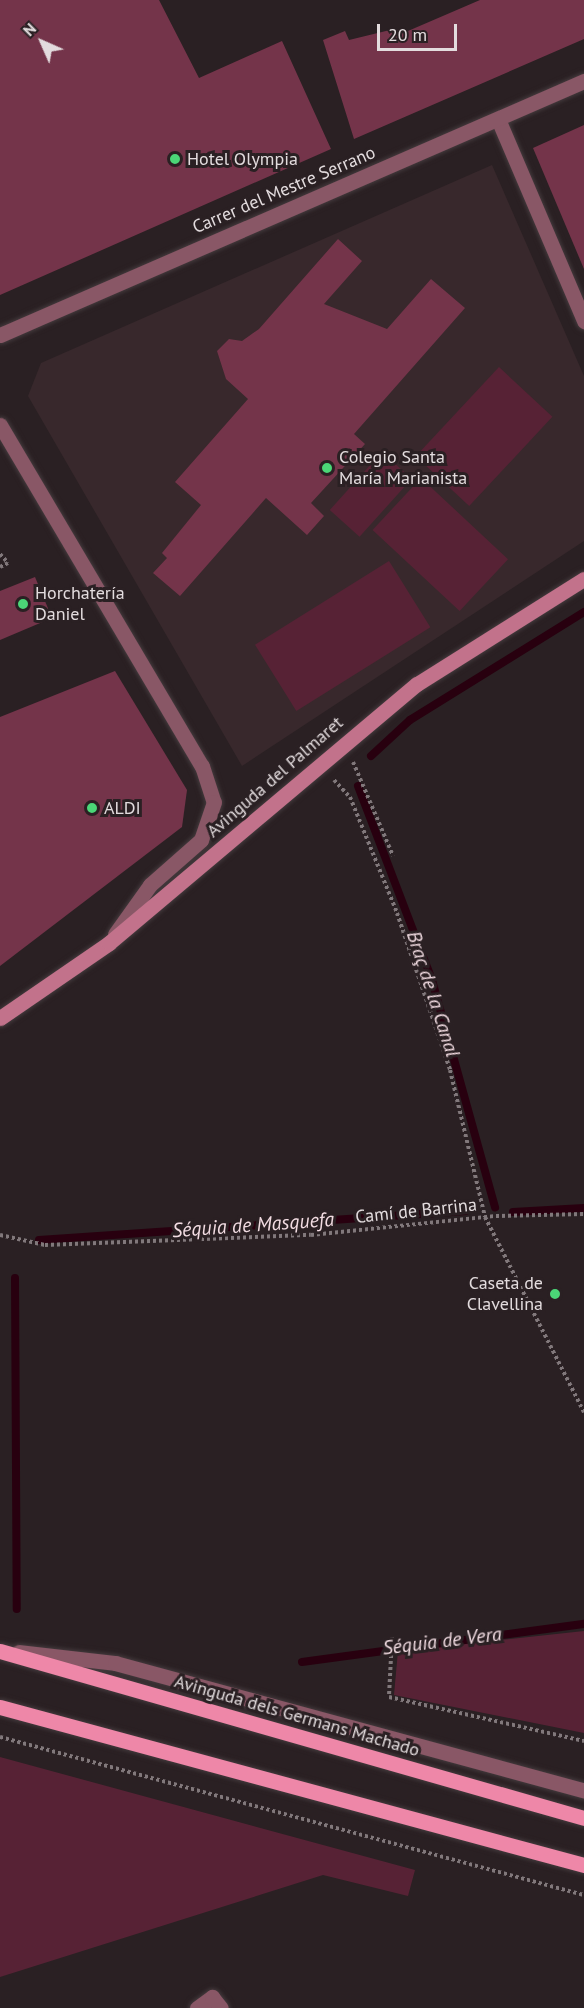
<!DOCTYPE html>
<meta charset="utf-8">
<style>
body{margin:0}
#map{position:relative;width:584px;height:2008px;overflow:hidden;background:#2a2023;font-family:"PT Sans",sans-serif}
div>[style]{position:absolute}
.built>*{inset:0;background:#38282c}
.green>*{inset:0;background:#572235;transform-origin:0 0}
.stream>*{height:8px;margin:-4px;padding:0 4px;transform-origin:4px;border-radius:4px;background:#28000f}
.building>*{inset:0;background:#74344a}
.path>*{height:4px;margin-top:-2px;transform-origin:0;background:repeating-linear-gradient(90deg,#81787b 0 3px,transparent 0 6px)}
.roads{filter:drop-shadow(0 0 2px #443a3d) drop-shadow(0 0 2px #443a3d)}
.minor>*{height:15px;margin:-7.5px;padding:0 7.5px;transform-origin:7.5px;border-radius:7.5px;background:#895766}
.secondary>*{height:15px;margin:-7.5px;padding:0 7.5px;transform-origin:7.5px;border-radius:7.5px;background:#c2728b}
.primary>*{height:15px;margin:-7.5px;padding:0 7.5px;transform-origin:7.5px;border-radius:7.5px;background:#ee87a8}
.dots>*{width:16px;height:16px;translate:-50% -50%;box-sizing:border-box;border:3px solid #2a2023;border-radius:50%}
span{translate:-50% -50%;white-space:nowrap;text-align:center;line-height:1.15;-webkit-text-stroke:6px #2a2023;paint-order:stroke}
.poi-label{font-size:18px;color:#e3dcde}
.left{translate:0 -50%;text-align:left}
.right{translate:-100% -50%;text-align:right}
.street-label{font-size:18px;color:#e3dcde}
.water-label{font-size:20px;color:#f2dce2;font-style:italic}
.north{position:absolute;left:12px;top:12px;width:60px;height:60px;-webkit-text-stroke:4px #2a2023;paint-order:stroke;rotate:315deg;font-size:16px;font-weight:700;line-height:24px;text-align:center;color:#e3dcde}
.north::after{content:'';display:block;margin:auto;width:21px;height:27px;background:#e3dcde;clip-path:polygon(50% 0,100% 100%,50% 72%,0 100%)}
.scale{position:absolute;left:377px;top:24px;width:80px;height:27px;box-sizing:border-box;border:3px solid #e3dcde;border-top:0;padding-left:8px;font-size:18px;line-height:21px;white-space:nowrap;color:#e3dcde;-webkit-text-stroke:4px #2a2023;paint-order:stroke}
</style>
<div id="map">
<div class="built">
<div style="clip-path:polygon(492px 165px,584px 376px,584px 541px,242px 766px,28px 396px,41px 363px)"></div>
</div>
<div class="green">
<div style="left:499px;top:367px;width:73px;height:122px;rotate:43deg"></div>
<div style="left:382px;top:452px;width:40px;height:78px;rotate:42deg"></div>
<div style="left:421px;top:478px;width:119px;height:71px;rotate:43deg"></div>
<div style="left:389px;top:561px;width:78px;height:158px;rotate:58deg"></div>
<div style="clip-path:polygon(584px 1631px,584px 1733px,394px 1695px,398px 1651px)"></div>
<div style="clip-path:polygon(0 1757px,415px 1870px,408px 1896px,323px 1875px,0 1977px)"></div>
</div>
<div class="stream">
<div style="left:371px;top:756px;width:53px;rotate:-42.7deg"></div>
<div style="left:410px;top:720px;width:205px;rotate:-31.8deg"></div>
<div style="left:358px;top:786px;width:208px;rotate:69.1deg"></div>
<div style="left:432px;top:980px;width:236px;rotate:74.5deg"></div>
<div style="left:513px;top:1212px;width:71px;rotate:-3.2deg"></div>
<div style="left:39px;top:1240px;width:428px;rotate:-3.9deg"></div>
<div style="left:15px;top:1278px;width:331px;rotate:89.7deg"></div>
<div style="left:302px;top:1662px;width:285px;rotate:-7.7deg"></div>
</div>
<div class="building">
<div style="clip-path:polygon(0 0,159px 0,199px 78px,282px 41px,331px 149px,0 295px)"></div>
<div style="clip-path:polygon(480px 0,584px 0,584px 39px,354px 139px,323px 40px,345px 31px,349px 40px,390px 30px,394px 37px)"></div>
<div style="clip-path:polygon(584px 125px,584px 269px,533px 148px)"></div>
<div style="clip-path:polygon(338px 239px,362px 261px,324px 304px,387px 329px,431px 279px,465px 308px,354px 434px,365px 444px,311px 503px,324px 516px,307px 535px,266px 498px,180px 596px,153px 573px,167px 558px,162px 553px,201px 505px,175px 482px,248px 399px,226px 379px,217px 351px,229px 339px,242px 341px,259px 329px)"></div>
<div style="clip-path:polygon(35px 577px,52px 618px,0 640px,0 591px)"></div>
<div style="clip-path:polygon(115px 671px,187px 790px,182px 827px,0 966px,0 717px)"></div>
</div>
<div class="path">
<div style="left:0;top:554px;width:12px;rotate:48deg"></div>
<div style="left:8px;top:563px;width:9px;rotate:153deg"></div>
<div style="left:353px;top:762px;width:102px;rotate:66.9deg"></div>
<div style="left:334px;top:780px;width:23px;rotate:47deg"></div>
<div style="left:350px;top:797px;width:125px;rotate:67.9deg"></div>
<div style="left:397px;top:913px;width:166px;rotate:71.3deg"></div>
<div style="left:450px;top:1070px;width:151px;rotate:76.6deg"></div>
<div style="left:485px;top:1217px;width:219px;rotate:63.1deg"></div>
<div style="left:0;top:1235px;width:46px;rotate:12.5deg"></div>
<div style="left:45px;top:1245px;width:266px;rotate:-2.2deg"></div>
<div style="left:311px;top:1235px;width:186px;rotate:-5.9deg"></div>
<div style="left:496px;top:1216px;width:88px;rotate:-1.3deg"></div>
<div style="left:392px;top:1637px;width:60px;rotate:92.9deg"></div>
<div style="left:389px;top:1697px;width:200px;rotate:12.7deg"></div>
<div style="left:0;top:1737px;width:605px;rotate:15.14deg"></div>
</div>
<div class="roads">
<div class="minor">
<div style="left:498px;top:119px;width:220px;rotate:66.9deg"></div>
<div style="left:0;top:335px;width:637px;rotate:-23.51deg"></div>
<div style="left:0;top:425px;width:396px;rotate:59.4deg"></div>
<div style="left:202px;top:766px;width:38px;rotate:72deg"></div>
<div style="left:214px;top:802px;width:40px;rotate:108.9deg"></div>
<div style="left:201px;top:840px;width:68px;rotate:138.6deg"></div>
<div style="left:150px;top:885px;width:60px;rotate:125.5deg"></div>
<div style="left:19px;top:1652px;width:97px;rotate:6.5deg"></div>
<div style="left:115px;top:1663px;width:486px;rotate:15.2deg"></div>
<div style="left:197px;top:2008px;width:19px;rotate:-36deg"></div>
<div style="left:212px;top:1997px;width:14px;rotate:51deg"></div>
</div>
<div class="secondary">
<div style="left:0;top:1018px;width:132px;rotate:-34.5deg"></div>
<div style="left:109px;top:943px;width:402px;rotate:-40.1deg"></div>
<div style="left:417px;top:684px;width:197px;rotate:-32.2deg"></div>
</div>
<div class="primary">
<div style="left:0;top:1651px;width:607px;rotate:15.96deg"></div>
<div style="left:0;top:1707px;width:605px;rotate:15.14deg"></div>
</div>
</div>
<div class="dots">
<div style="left:175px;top:159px;background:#4bd677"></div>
<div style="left:327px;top:468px;background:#4bd677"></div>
<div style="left:23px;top:604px;background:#4bd677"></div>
<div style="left:92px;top:808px;background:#4bd677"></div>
<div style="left:555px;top:1294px;background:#4bd677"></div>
</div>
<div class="poi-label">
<span class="left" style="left:187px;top:159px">Hotel Olympia</span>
<span class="left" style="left:339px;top:468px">Colegio Santa<br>María Marianista</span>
<span class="left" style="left:35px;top:604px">Horchatería<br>Daniel</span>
<span class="left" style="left:104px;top:808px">ALDI</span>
<span class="right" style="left:543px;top:1294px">Caseta de<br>Clavellina</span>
</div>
<div class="street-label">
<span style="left:284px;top:190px;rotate:-23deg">Carrer del Mestre Serrano</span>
<span style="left:275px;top:777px;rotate:-41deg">Avinguda del Palmaret</span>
<span style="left:416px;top:1211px;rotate:-6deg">Camí de Barrina</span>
<span style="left:297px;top:1716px;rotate:16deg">Avinguda dels Germans Machado</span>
</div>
<div class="water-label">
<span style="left:433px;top:994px;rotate:72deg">Braç de la Canal</span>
<span style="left:253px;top:1225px;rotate:-4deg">Séquia de Masquefa</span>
<span style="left:442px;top:1641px;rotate:-7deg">Séquia de Vera</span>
</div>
<div class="north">N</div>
<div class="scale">20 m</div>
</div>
